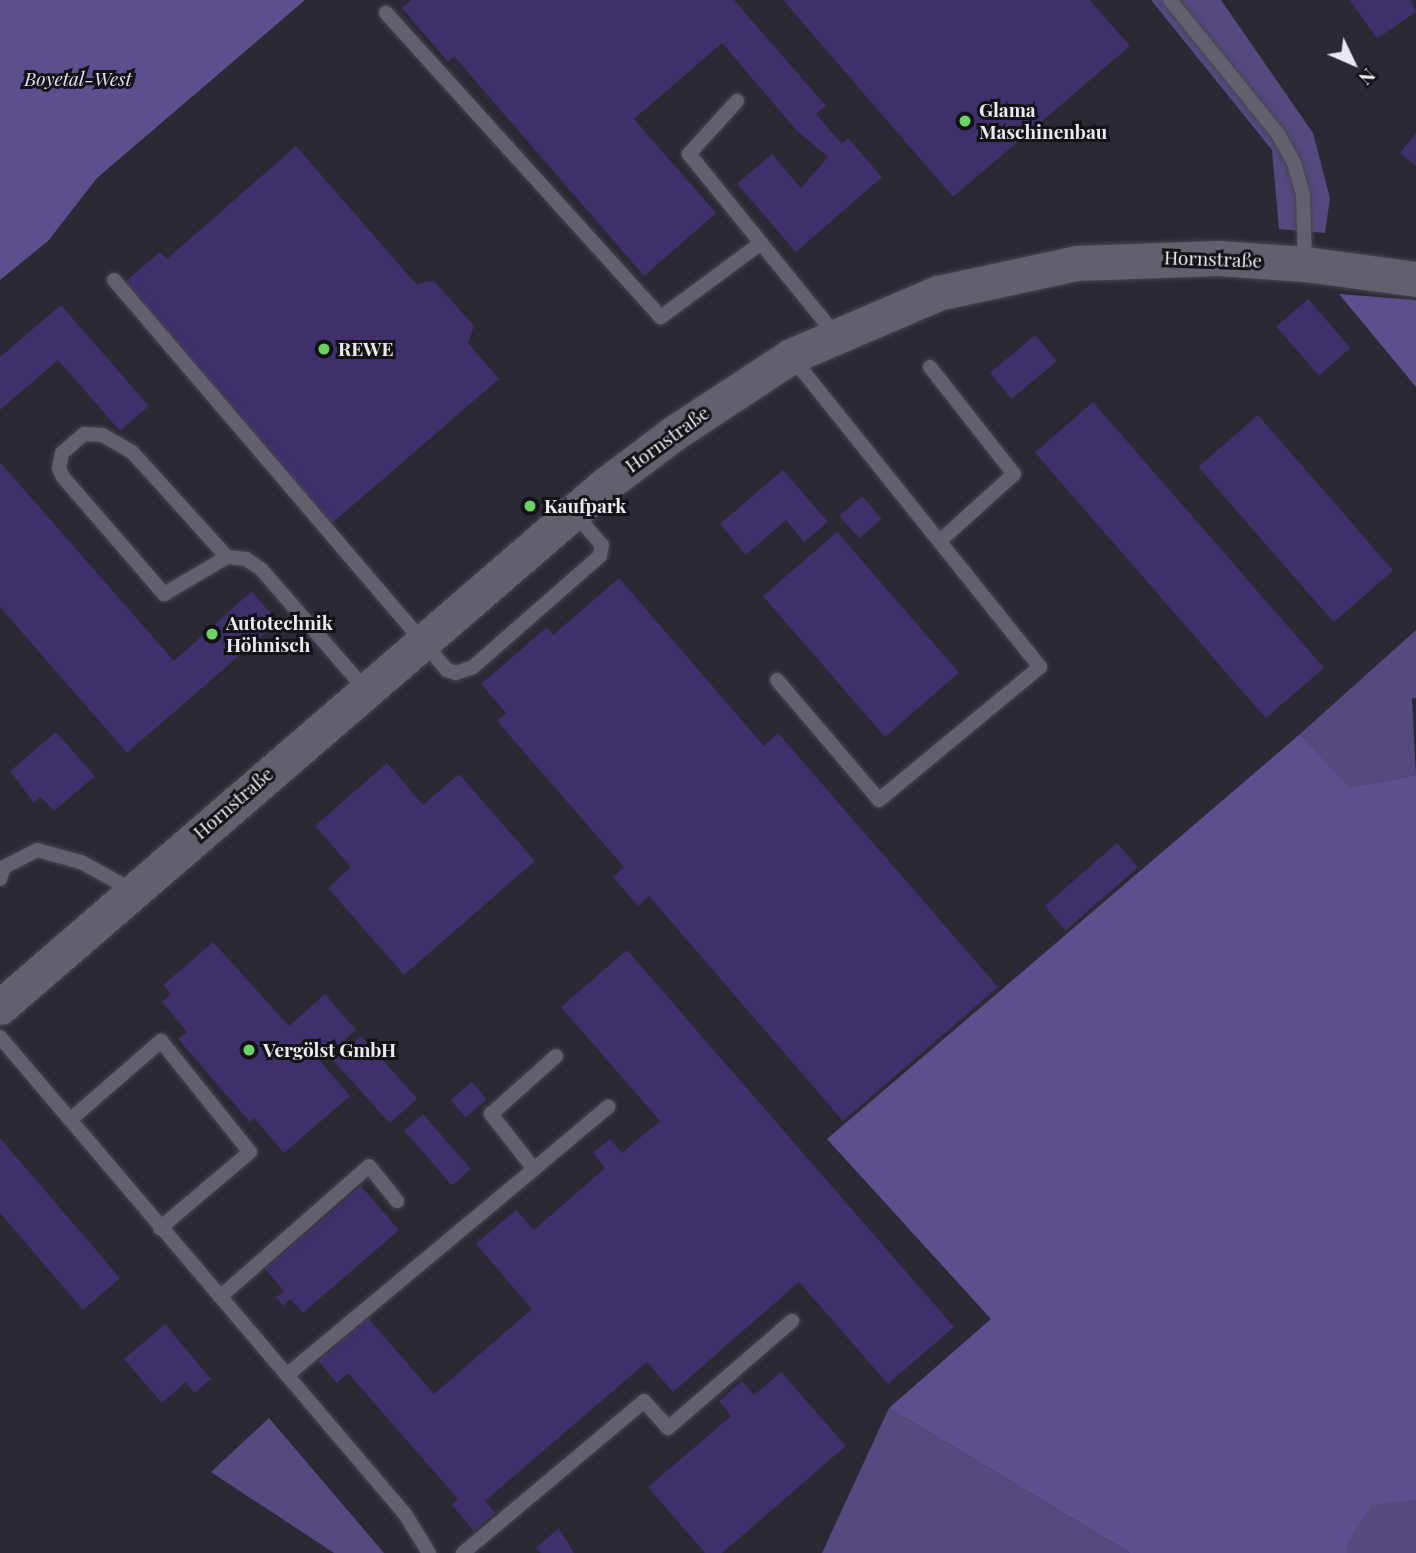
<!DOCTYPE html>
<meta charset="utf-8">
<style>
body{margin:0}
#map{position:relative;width:1416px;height:1553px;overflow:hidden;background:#2a2934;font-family:"Playfair Display",serif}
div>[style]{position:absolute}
.green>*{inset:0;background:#554980}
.forest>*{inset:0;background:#5d4f8e}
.building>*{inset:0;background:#3f2f6b;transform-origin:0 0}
.roads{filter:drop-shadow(0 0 2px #47454e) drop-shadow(0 0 2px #47454e)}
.service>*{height:14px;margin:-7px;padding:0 7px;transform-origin:7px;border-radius:7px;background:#62606c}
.tertiary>*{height:35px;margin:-17.5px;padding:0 17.5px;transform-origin:17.5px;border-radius:17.5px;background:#62606c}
.dots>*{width:19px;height:19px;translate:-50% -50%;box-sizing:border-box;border:4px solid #131217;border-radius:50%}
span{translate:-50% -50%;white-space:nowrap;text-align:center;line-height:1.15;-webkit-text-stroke:6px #131217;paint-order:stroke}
.park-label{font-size:19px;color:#e2dff3;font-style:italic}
.poi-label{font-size:19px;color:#eae9f0;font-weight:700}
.left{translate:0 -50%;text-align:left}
.street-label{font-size:19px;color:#eae9f0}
.north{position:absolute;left:1318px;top:28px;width:70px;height:70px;-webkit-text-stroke:5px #131217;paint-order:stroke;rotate:134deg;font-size:19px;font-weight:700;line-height:28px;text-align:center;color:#eae9f0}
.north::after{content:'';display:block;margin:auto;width:24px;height:32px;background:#eae9f0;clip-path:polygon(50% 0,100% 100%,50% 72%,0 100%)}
</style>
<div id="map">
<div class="green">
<div style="clip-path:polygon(1151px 0,1221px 0,1313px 133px,1330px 198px,1325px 233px,1279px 229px,1272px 150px)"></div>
<div style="clip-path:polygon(1416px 630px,1416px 698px,1412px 698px,1416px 775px,1350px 787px,1300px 734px)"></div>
<div style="clip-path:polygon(889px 1408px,1130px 1553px,822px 1553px)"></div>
<div style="clip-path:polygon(269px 1418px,384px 1553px,334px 1553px,211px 1472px)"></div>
<div style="clip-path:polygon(1416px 1500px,1416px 1553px,1347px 1553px,1347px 1545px,1372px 1504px)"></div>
</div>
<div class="forest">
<div style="clip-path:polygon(0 0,305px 0,97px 178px,48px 241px,0 280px)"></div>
<div style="clip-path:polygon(1339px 294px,1416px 300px,1416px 387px)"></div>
<div style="clip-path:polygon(1300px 734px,1350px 787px,1416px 775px,1416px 1500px,1372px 1505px,1347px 1545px,1347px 1553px,1130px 1553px,889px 1408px,991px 1319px,827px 1139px)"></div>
</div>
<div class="building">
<div style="clip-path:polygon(411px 0,734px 0,826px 106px,816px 114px,842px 144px,848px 138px,882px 177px,796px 252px,737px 184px,772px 154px,801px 188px,828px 157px,797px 131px,722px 43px,634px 119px,716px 213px,644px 276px,454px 56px,448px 62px,402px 8px)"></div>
<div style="clip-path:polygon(783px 0,1090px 0,1130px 46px,953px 197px)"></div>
<div style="clip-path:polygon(1350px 0,1411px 0,1416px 12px,1377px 39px)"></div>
<div style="clip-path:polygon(1416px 133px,1416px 166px,1400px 153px)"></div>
<div style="clip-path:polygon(296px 146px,416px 284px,434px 281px,474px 326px,468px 343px,499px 379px,331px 524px,125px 282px,160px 252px,167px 259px)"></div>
<div style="left:1308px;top:299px;width:65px;height:42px;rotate:49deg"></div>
<div style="clip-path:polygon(61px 305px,149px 406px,120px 431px,58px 360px,0 410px,0 357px)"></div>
<div style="left:1035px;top:335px;width:34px;height:59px;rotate:50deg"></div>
<div style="left:1093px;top:402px;width:352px;height:77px;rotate:49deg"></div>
<div style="left:1258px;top:415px;width:206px;height:79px;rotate:49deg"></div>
<div style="clip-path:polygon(0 462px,174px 661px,252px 591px,278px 622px,127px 753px,0 607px)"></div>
<div style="clip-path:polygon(783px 470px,828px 522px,804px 542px,786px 520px,746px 555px,720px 524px)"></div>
<div style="left:862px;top:496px;width:30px;height:30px;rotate:49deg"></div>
<div style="left:837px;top:532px;width:186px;height:98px;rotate:49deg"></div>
<div style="clip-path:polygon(619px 578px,764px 746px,778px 733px,998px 987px,843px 1121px,649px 896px,638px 906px,613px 877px,624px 867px,497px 721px,506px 713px,481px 684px,547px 627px,553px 635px)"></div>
<div style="clip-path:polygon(56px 732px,95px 776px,54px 811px,41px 797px,34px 803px,10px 771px)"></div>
<div style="clip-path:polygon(387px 763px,423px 805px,459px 774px,535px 861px,404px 975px,328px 888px,351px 867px,315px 826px)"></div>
<div style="left:1117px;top:843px;width:32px;height:96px;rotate:49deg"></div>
<div style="clip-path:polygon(213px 942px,289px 1026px,325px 994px,356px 1030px,320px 1061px,350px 1096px,284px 1153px,254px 1118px,250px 1122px,178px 1039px,187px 1032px,162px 1002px,171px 994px,163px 985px)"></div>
<div style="clip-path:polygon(627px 950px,954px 1327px,888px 1384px,799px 1282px,673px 1392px,647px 1362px,485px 1501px,495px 1513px,474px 1531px,452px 1505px,458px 1499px,348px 1373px,337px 1383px,318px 1361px,368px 1318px,434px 1394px,532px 1309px,476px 1244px,516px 1210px,534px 1230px,605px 1168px,593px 1153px,610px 1139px,622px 1153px,660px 1121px,561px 1007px)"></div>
<div style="left:361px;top:1036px;width:84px;height:37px;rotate:48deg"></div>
<div style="left:472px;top:1082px;width:23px;height:28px;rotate:50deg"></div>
<div style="left:423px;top:1114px;width:73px;height:25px;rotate:49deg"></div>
<div style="clip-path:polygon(0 1138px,120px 1278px,83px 1310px,0 1213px)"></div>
<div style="clip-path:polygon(361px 1186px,399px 1230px,303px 1313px,290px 1299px,283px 1306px,276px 1297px,284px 1291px,265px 1269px)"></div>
<div style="clip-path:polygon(165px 1324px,211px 1379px,194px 1393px,186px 1382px,162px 1403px,124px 1359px)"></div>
<div style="clip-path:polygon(781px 1372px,846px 1446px,722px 1553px,705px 1553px,648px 1487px,731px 1416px,719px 1401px,742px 1381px,754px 1395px)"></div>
<div style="clip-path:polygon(559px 1528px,574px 1553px,541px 1553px,536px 1548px)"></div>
</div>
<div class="roads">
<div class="service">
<div style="left:1170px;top:0;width:172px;rotate:51.1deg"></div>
<div style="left:1278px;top:134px;width:33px;rotate:61deg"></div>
<div style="left:1294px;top:163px;width:33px;rotate:74deg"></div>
<div style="left:1303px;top:195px;width:69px;rotate:88.3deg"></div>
<div style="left:386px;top:13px;width:410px;rotate:47.9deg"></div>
<div style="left:661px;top:317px;width:124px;rotate:-36.5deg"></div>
<div style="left:737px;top:101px;width:72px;rotate:132.2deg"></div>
<div style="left:689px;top:154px;width:232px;rotate:51deg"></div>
<div style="left:114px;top:280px;width:513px;rotate:49.51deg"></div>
<div style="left:447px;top:670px;width:9px;rotate:18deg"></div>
<div style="left:456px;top:673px;width:18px;rotate:-19deg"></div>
<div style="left:473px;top:667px;width:169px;rotate:-41.2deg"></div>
<div style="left:600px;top:556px;width:11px;rotate:-80deg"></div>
<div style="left:602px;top:545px;width:44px;rotate:-131.3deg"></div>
<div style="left:930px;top:367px;width:136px;rotate:51.9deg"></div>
<div style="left:1014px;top:474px;width:97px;rotate:137.9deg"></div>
<div style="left:227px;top:557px;width:142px;rotate:-132.1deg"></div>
<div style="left:132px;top:452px;width:34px;rotate:-150deg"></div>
<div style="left:103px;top:435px;width:19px;rotate:-177deg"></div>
<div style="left:84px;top:434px;width:29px;rotate:139deg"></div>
<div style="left:62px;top:453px;width:15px;rotate:101deg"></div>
<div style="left:59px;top:468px;width:10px;rotate:66deg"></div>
<div style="left:63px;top:477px;width:155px;rotate:49.2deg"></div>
<div style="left:164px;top:594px;width:73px;rotate:-30.4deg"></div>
<div style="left:227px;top:557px;width:19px;rotate:6deg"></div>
<div style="left:246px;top:559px;width:18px;rotate:34deg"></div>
<div style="left:261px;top:569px;width:159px;rotate:49.1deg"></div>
<div style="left:777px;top:680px;width:157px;rotate:49.6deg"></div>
<div style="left:879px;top:800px;width:209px;rotate:-39.6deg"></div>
<div style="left:1040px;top:667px;width:397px;rotate:-128.7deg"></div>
<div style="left:0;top:879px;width:13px;rotate:-72deg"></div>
<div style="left:4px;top:867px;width:37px;rotate:-27deg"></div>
<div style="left:37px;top:850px;width:46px;rotate:15.3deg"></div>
<div style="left:81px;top:862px;width:58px;rotate:28.8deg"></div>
<div style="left:0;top:1037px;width:626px;rotate:49.67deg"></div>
<div style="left:405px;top:1514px;width:46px;rotate:58.4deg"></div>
<div style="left:70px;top:1120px;width:121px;rotate:-41deg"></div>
<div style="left:161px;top:1041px;width:142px;rotate:51.3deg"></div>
<div style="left:250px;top:1152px;width:118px;rotate:139.8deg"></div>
<div style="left:534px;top:1169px;width:97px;rotate:-40deg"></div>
<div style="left:220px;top:1297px;width:198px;rotate:-41.3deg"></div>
<div style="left:369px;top:1166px;width:45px;rotate:51.3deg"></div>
<div style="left:287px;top:1375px;width:322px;rotate:-39.8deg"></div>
<div style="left:534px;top:1169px;width:70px;rotate:-128deg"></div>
<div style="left:491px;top:1114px;width:87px;rotate:-41.7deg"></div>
<div style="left:463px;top:1553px;width:236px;rotate:-40deg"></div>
<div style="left:644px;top:1401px;width:36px;rotate:48deg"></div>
<div style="left:668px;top:1428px;width:164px;rotate:-40.8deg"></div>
</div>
<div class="tertiary">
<div style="left:0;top:1007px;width:799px;rotate:-40.79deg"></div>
<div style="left:605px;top:485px;width:86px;rotate:-37deg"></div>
<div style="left:674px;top:433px;width:140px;rotate:-33.3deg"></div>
<div style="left:791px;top:356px;width:160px;rotate:-23.2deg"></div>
<div style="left:938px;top:293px;width:142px;rotate:-12.2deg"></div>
<div style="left:1077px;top:263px;width:141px;rotate:-2deg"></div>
<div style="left:1218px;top:258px;width:87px;rotate:3.9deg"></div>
<div style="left:1305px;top:264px;width:112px;rotate:7.7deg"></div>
</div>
</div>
<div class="dots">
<div style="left:965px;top:121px;background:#6ad363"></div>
<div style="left:324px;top:349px;background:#6ad363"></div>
<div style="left:530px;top:506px;background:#6ad363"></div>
<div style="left:212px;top:634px;background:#6ad363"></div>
<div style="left:249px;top:1050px;background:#6ad363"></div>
</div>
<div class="park-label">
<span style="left:78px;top:79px">Boyetal-West</span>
</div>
<div class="poi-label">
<span class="left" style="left:979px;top:121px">Glama<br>Maschinenbau</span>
<span class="left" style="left:338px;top:349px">REWE</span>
<span class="left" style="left:544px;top:506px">Kaufpark</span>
<span class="left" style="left:226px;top:634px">Autotechnik<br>Höhnisch</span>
<span class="left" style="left:263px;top:1050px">Vergölst GmbH</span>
</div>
<div class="street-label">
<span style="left:1213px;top:259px;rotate:2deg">Hornstraße</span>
<span style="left:667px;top:439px;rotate:-36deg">Hornstraße</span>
<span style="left:233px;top:803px;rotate:-41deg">Hornstraße</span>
</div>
<div class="north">N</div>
</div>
